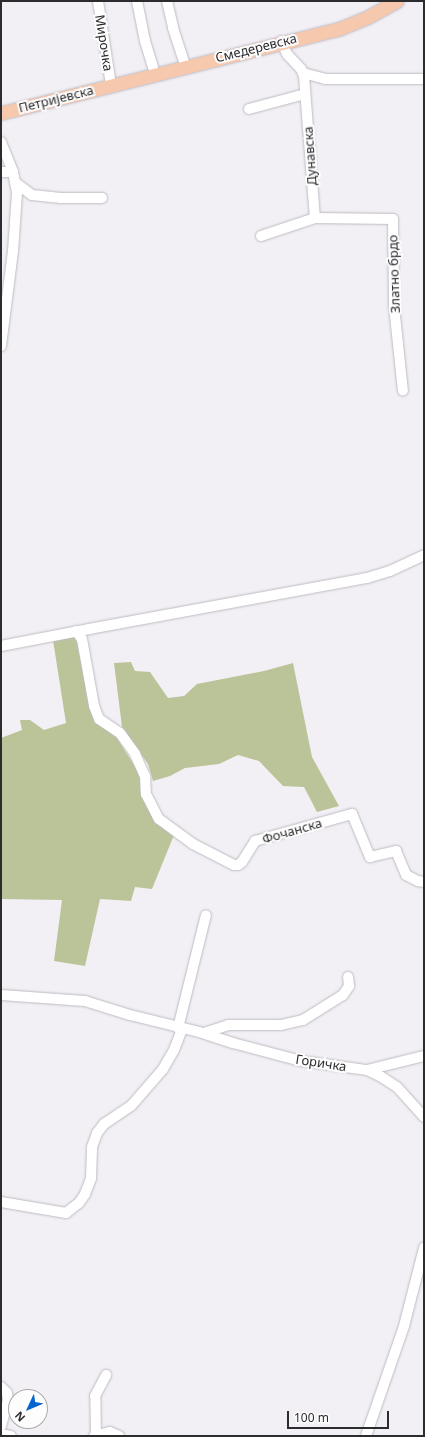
<!DOCTYPE html>
<meta charset="utf-8">
<style>
body{margin:0}
#map{position:relative;width:425px;height:1437px;overflow:hidden;background:#f2eff5;font-family:"Noto Sans",sans-serif}
div>[style]{position:absolute}
.green>*{inset:0;background:#bbc498}
.roads{filter:drop-shadow(0 0 1px #bfbbc1) drop-shadow(0 0 1px #bfbbc1)}
.minor>*{height:10px;margin:-5px;padding:0 5px;transform-origin:5px;border-radius:5px;background:#fff}
.major>*{height:13px;margin:-6.5px;padding:0 6.5px;transform-origin:6.5px;border-radius:6.5px;background:#f6c9ae}
span{translate:-50% -50%;white-space:nowrap;text-align:center;line-height:1.15;-webkit-text-stroke:4px #fefdfe;paint-order:stroke}
.street-label{font-size:13px;color:#2c2b2d}
.frame{position:absolute;inset:0;border:2px solid #2c2b2d;pointer-events:none}
.north{position:absolute;left:8px;top:1389px;width:40px;height:40px;box-sizing:border-box;background:#fefdfe;border:1px solid #aaa9aa;border-radius:50%;rotate:226deg;font-size:11px;font-weight:700;line-height:16px;text-align:center;color:#2c2b2d}
.north::after{content:'';display:block;margin:auto;width:14px;height:18px;background:#0366cf;clip-path:polygon(50% 0,100% 100%,50% 72%,0 100%)}
.scale{position:absolute;left:287px;top:1411px;width:102px;height:18px;box-sizing:border-box;border:2px solid #2c2b2d;border-top:0;padding-left:5px;font-size:12px;line-height:14px;white-space:nowrap;color:#2c2b2d;-webkit-text-stroke:3px #fefdfe;paint-order:stroke}
</style>
<div id="map">
<div class="green">
<div style="clip-path:polygon(73px 636px,77px 642px,91px 712px,98px 723px,115px 735px,141px 776px,140px 789px,142px 797px,156px 823px,174px 835px,152px 889px,135px 887px,131px 901px,100px 899px,85px 966px,54px 961px,62px 900px,1px 899px,1px 738px,22px 730px,20px 720px,30px 720px,44px 730px,66px 723px,53px 640px)"></div>
<div style="clip-path:polygon(131px 662px,135px 671px,150px 672px,168px 698px,184px 696px,197px 684px,264px 671px,293px 663px,312px 757px,339px 806px,317px 812px,304px 787px,283px 786px,259px 761px,238px 755px,219px 764px,185px 768px,170px 776px,153px 781px,148px 764px,122px 727px,114px 663px)"></div>
</div>
<div class="roads">
<div class="minor">
<div style="left:98px;top:1px;width:85px;rotate:81.2deg"></div>
<div style="left:137px;top:1px;width:41px;rotate:78.7deg"></div>
<div style="left:145px;top:41px;width:34px;rotate:73deg"></div>
<div style="left:167px;top:1px;width:28px;rotate:77deg"></div>
<div style="left:173px;top:28px;width:40px;rotate:72deg"></div>
<div style="left:281px;top:41px;width:14px;rotate:65deg"></div>
<div style="left:287px;top:54px;width:21px;rotate:47deg"></div>
<div style="left:301px;top:69px;width:8px;rotate:67deg"></div>
<div style="left:304px;top:76px;width:142px;rotate:85.6deg"></div>
<div style="left:303px;top:73px;width:23px;rotate:15deg"></div>
<div style="left:325px;top:79px;width:99px"></div>
<div style="left:249px;top:109px;width:58px;rotate:-15deg"></div>
<div style="left:1px;top:142px;width:32px;rotate:68deg"></div>
<div style="left:13px;top:172px;width:21px;rotate:79deg"></div>
<div style="left:17px;top:193px;width:58px;rotate:93.9deg"></div>
<div style="left:13px;top:251px;width:96px;rotate:97.2deg"></div>
<div style="left:1px;top:172px;width:12px"></div>
<div style="left:16px;top:183px;width:20px;rotate:37deg"></div>
<div style="left:32px;top:195px;width:29px;rotate:6deg"></div>
<div style="left:61px;top:198px;width:41px"></div>
<div style="left:261px;top:236px;width:57px;rotate:-18.4deg"></div>
<div style="left:315px;top:218px;width:78px;rotate:0.7deg"></div>
<div style="left:393px;top:219px;width:87px;rotate:89.3deg"></div>
<div style="left:394px;top:306px;width:85px;rotate:84deg"></div>
<div style="left:76px;top:631px;width:10px;rotate:53deg"></div>
<div style="left:82px;top:639px;width:68px;rotate:79.8deg"></div>
<div style="left:94px;top:706px;width:14px;rotate:69deg"></div>
<div style="left:99px;top:719px;width:25px;rotate:34deg"></div>
<div style="left:120px;top:733px;width:26px;rotate:54deg"></div>
<div style="left:135px;top:754px;width:24px;rotate:66deg"></div>
<div style="left:145px;top:776px;width:18px;rotate:87deg"></div>
<div style="left:146px;top:794px;width:28px;rotate:63deg"></div>
<div style="left:159px;top:819px;width:42px;rotate:36.3deg"></div>
<div style="left:193px;top:844px;width:46px;rotate:27.1deg"></div>
<div style="left:234px;top:865px;width:4px"></div>
<div style="left:238px;top:865px;width:5px;rotate:-37deg"></div>
<div style="left:242px;top:862px;width:25px;rotate:-58deg"></div>
<div style="left:255px;top:841px;width:101px;rotate:-15.6deg"></div>
<div style="left:352px;top:814px;width:47px;rotate:67.3deg"></div>
<div style="left:370px;top:857px;width:27px;rotate:-13deg"></div>
<div style="left:396px;top:851px;width:26px;rotate:67deg"></div>
<div style="left:406px;top:875px;width:13px;rotate:27deg"></div>
<div style="left:418px;top:881px;width:6px;rotate:9deg"></div>
<div style="left:1px;top:646px;width:90px;rotate:-10.9deg"></div>
<div style="left:89px;top:629px;width:283px;rotate:-10.4deg"></div>
<div style="left:367px;top:578px;width:24px;rotate:-17deg"></div>
<div style="left:390px;top:571px;width:38px;rotate:-25deg"></div>
<div style="left:1px;top:995px;width:84px;rotate:4.1deg"></div>
<div style="left:85px;top:1001px;width:47px;rotate:17.3deg"></div>
<div style="left:130px;top:1015px;width:71px;rotate:13.8deg"></div>
<div style="left:199px;top:1032px;width:36px;rotate:18deg"></div>
<div style="left:233px;top:1043px;width:70px;rotate:14.8deg"></div>
<div style="left:301px;top:1061px;width:67px;rotate:7.8deg"></div>
<div style="left:367px;top:1070px;width:14px;rotate:25deg"></div>
<div style="left:380px;top:1076px;width:20px;rotate:33deg"></div>
<div style="left:397px;top:1087px;width:40px;rotate:48deg"></div>
<div style="left:178px;top:1028px;width:116px;rotate:-76.1deg"></div>
<div style="left:204px;top:1033px;width:25px;rotate:-18deg"></div>
<div style="left:228px;top:1025px;width:53px"></div>
<div style="left:281px;top:1025px;width:23px;rotate:-13deg"></div>
<div style="left:303px;top:1020px;width:47px;rotate:-32deg"></div>
<div style="left:343px;top:995px;width:11px;rotate:-56deg"></div>
<div style="left:349px;top:986px;width:9px;rotate:-96deg"></div>
<div style="left:367px;top:1070px;width:59px;rotate:-13.8deg"></div>
<div style="left:1px;top:1202px;width:66px;rotate:9.6deg"></div>
<div style="left:66px;top:1213px;width:16px;rotate:-38deg"></div>
<div style="left:79px;top:1203px;width:11px;rotate:-56deg"></div>
<div style="left:85px;top:1194px;width:17px;rotate:-69deg"></div>
<div style="left:91px;top:1178px;width:31px;rotate:-88deg"></div>
<div style="left:92px;top:1147px;width:15px;rotate:-70deg"></div>
<div style="left:97px;top:1133px;width:11px;rotate:-52deg"></div>
<div style="left:104px;top:1124px;width:32px;rotate:-34deg"></div>
<div style="left:131px;top:1106px;width:49px;rotate:-49.1deg"></div>
<div style="left:163px;top:1069px;width:22px;rotate:-60deg"></div>
<div style="left:174px;top:1050px;width:22px;rotate:-69deg"></div>
<div style="left:1px;top:1387px;width:8px;rotate:45deg"></div>
<div style="left:7px;top:1393px;width:7px;rotate:82deg"></div>
<div style="left:8px;top:1400px;width:27px;rotate:105deg"></div>
<div style="left:1px;top:1434px;width:10px;rotate:11deg"></div>
<div style="left:96px;top:1435px;width:39px;rotate:-91deg"></div>
<div style="left:95px;top:1396px;width:24px;rotate:-62deg"></div>
<div style="left:94px;top:1436px;width:16px;rotate:-14deg"></div>
<div style="left:110px;top:1432px;width:10px;rotate:24deg"></div>
<div style="left:366px;top:1436px;width:116px;rotate:-70.9deg"></div>
<div style="left:404px;top:1326px;width:81px;rotate:-75.6deg"></div>
</div>
<div class="major">
<div style="left:1px;top:113px;width:350px;rotate:-14deg"></div>
<div style="left:341px;top:28px;width:29px;rotate:-22deg"></div>
<div style="left:368px;top:17px;width:33px;rotate:-29deg"></div>
</div>
</div>
<div class="street-label">
<span style="left:104px;top:43px;rotate:81deg">Мирочка</span>
<span style="left:256px;top:48px;rotate:-14deg">Смедеревска</span>
<span style="left:56px;top:99px;rotate:-14deg">Петријевска</span>
<span style="left:310px;top:156px;rotate:-94deg">Дунавска</span>
<span style="left:394px;top:274px;rotate:-92deg">Златно брдо</span>
<span style="left:292px;top:831px;rotate:-16deg">Фочанска</span>
<span style="left:321px;top:1063px;rotate:9deg">Горичка</span>
</div>
<div class="frame"></div>
<div class="north">N</div>
<div class="scale">100 m</div>
</div>
